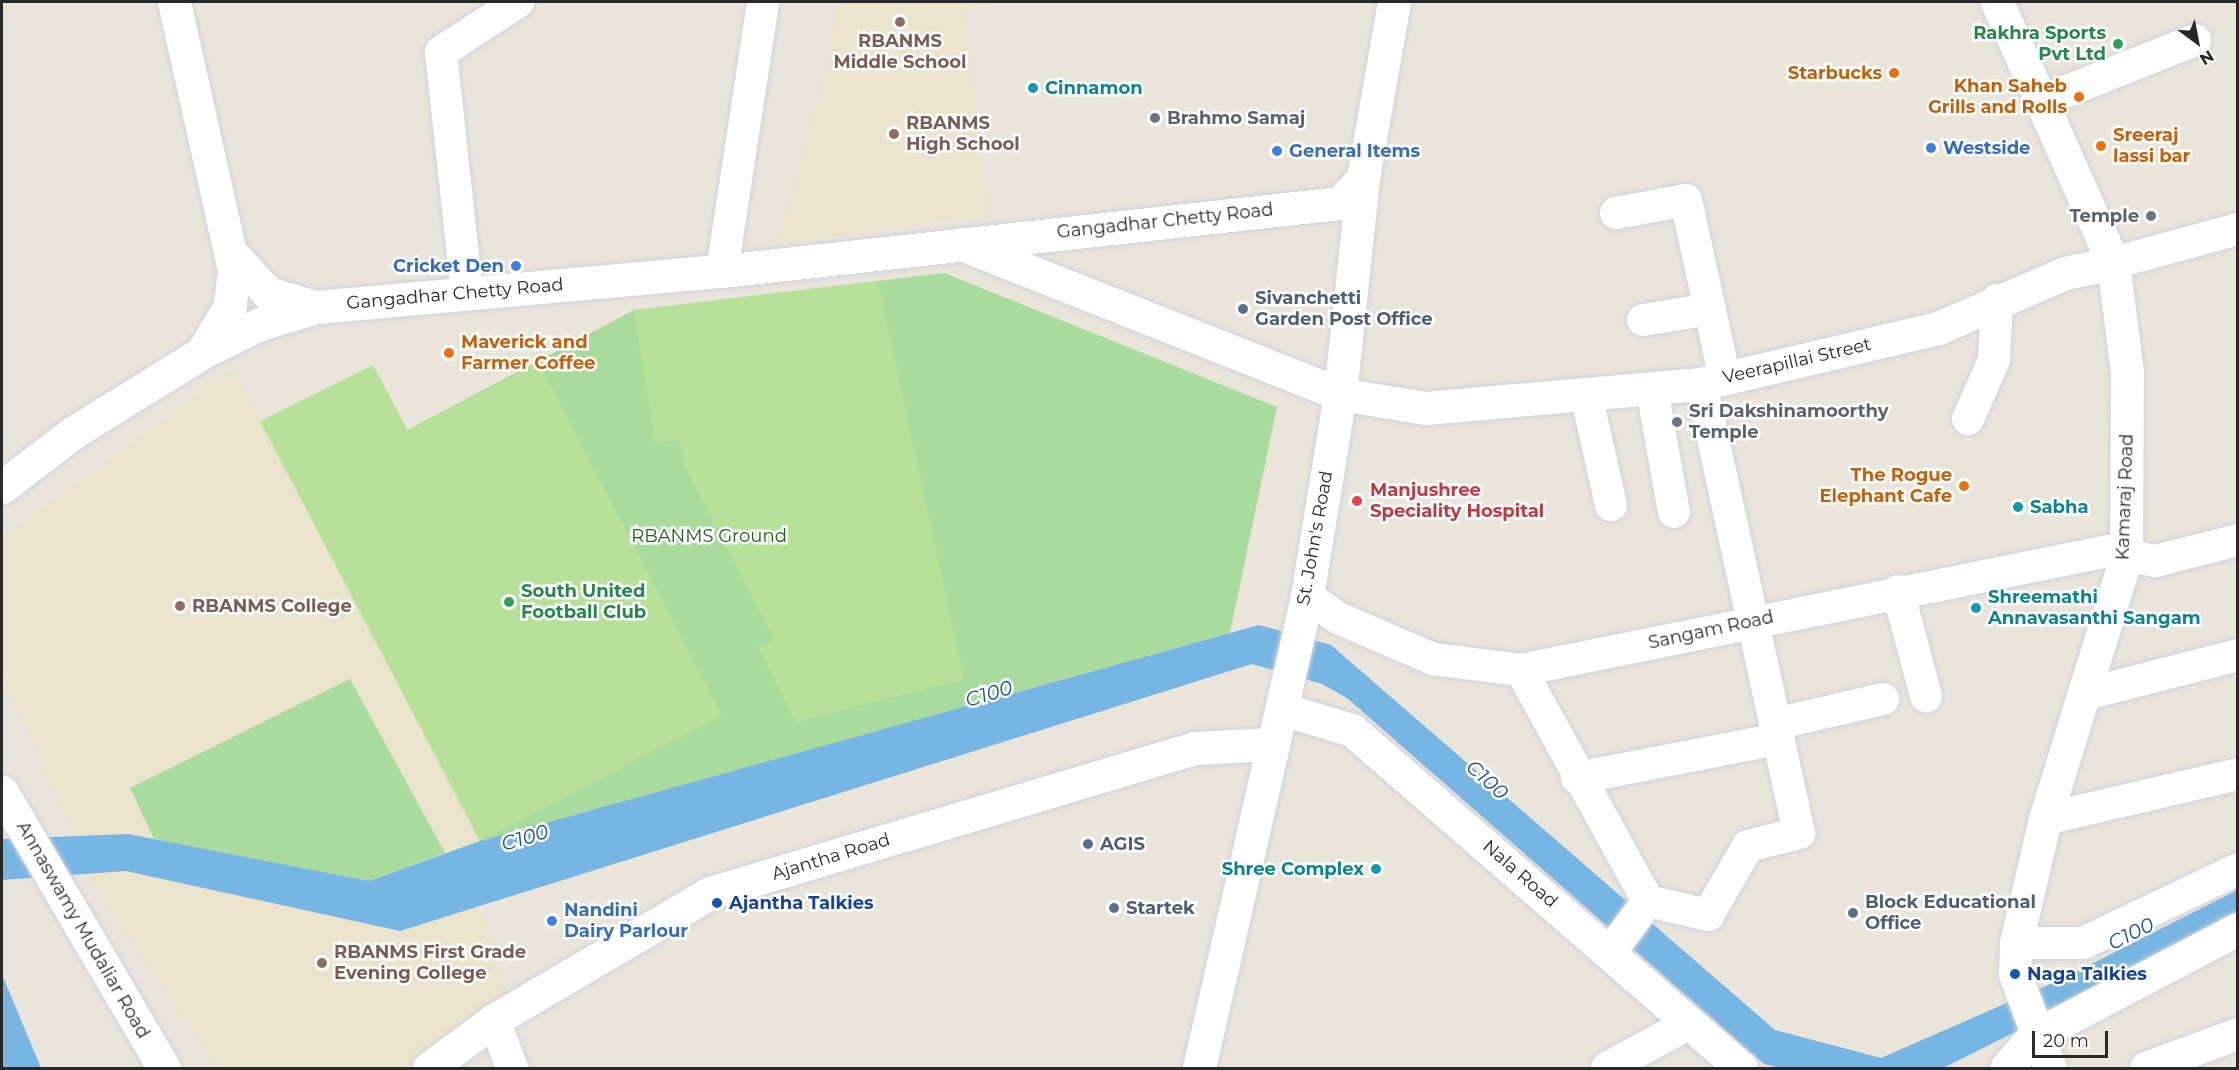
<!DOCTYPE html>
<style>
body{margin:0}
#map{position:relative;width:2239px;height:1070px;overflow:hidden;background:#e9e5da;font-family:Montserrat,sans-serif}
div>[style]{position:absolute}
.education>*{inset:0;background:#e9e4cb}
.green>*{inset:0;background:#a8db9c}
.pitch>*{inset:0;background:#b7e198}
.water>*{inset:0;background:#77b5e2}
.roads{filter:drop-shadow(0 0 2px #d0d1df) drop-shadow(0 0 2px #d0d1df)}
.street>*{height:32px;margin:-16px;padding:0 16px;transform-origin:16px;border-radius:16px;background:#fff}
.secondary>*{height:33px;margin:-16.5px;padding:0 16.5px;transform-origin:16.5px;border-radius:16.5px;background:#fff}
.dots>*{width:16px;height:16px;translate:-50% -50%;box-sizing:border-box;border:3px solid #fff;border-radius:50%}
span{translate:-50% -50%;white-space:nowrap;text-align:center;line-height:1.15;-webkit-text-stroke:5px #fff;paint-order:stroke}
.leisure-label{font-size:18px;color:#27864d;font-weight:700}
.right{translate:-100% -50%;text-align:right}
.left{translate:0 -50%;text-align:left}
.education-label{font-size:18px;color:#785e54;font-weight:700}
.food-label{font-size:18px;color:#c56008;font-weight:700}
.culture-label{font-size:18px;color:#0d838f;font-weight:700}
.worship-label{font-size:18px;color:#5b616d;font-weight:700}
.shop-label{font-size:18px;color:#366cbe;font-weight:700}
.street-label{font-size:18px;color:#282828}
.service-label{font-size:18px;color:#4e5e75;font-weight:700}
.health-label{font-size:18px;color:#be3a42;font-weight:700}
.park-label{font-size:18px;color:#235c20}
.transit-label{font-size:18px;color:#164399;font-weight:700}
.water-label{font-size:20px;color:#1a5289;font-style:italic}
.frame{position:absolute;inset:0;border:3px solid #282828;pointer-events:none}
.north{position:absolute;left:2167px;top:12px;width:60px;height:60px;-webkit-text-stroke:4px #fff;paint-order:stroke;rotate:148deg;font-size:16px;font-weight:700;line-height:24px;text-align:center;color:#282828}
.north::after{content:'';display:block;margin:auto;width:21px;height:27px;background:#282828;clip-path:polygon(50% 0,100% 100%,50% 72%,0 100%)}
.scale{position:absolute;left:2032px;top:1031px;width:76px;height:27px;box-sizing:border-box;border:3px solid #282828;border-top:0;padding-left:8px;font-size:18px;line-height:21px;white-space:nowrap;color:#282828;-webkit-text-stroke:4px #fff;paint-order:stroke}
</style>
<div id="map">
<div class="education">
<div style="clip-path:polygon(838px 2px,1001px 2px,964px 8px,989px 214px,779px 244px,830px 53px)"></div>
<div style="clip-path:polygon(233px 369px,297px 489px,480px 841px,369px 881px,128px 834px,74px 836px,2px 674px,2px 538px)"></div>
<div style="clip-path:polygon(126px 871px,400px 931px,480px 906px,508px 996px,404px 1068px,219px 1068px,85px 874px)"></div>
</div>
<div class="green">
<div style="clip-path:polygon(944px 273px,1277px 407px,1230px 633px,480px 841px,297px 489px,634px 310px)"></div>
<div style="clip-path:polygon(350px 679px,445px 853px,369px 881px,154px 839px,130px 788px)"></div>
</div>
<div class="pitch">
<div style="clip-path:polygon(878px 281px,964px 679px,796px 722px,759px 647px,774px 639px,685px 467px,679px 439px,655px 444px,634px 310px)"></div>
<div style="clip-path:polygon(539px 363px,722px 715px,480px 841px,260px 421px,373px 365px,408px 431px)"></div>
</div>
<div class="water">
<div style="clip-path:polygon(1259px 625px,1331px 645px,1775px 1030px,1881px 1058px,2064px 978px,2237px 890px,2238px 921px,1943px 1068px,1781px 1068px,1764px 1064px,1347px 698px,1322px 684px,1252px 664px,400px 931px,126px 871px,2px 880px,2px 839px,128px 834px,369px 881px,480px 841px)"></div>
<div style="clip-path:polygon(2px 975px,4px 979px,41px 1068px,2px 1068px)"></div>
</div>
<div class="roads">
<div class="street">
<div style="left:2042px;top:101px;width:165px;rotate:-21.7deg"></div>
<div style="left:1616px;top:213px;width:71px;rotate:-10.5deg"></div>
<div style="left:1686px;top:200px;width:183px;rotate:77.7deg"></div>
<div style="left:2113px;top:263px;width:130px;rotate:-15.2deg"></div>
<div style="left:722px;top:271px;width:272px;rotate:-81.3deg"></div>
<div style="left:467px;top:292px;width:241px;rotate:-96.2deg"></div>
<div style="left:441px;top:52px;width:92px;rotate:-33deg"></div>
<div style="left:1643px;top:320px;width:68px;rotate:-9.3deg"></div>
<div style="left:1652px;top:389px;width:125px;rotate:79.9deg"></div>
<div style="left:1586px;top:394px;width:114px;rotate:77.3deg"></div>
<div style="left:1968px;top:419px;width:64px;rotate:-66.2deg"></div>
<div style="left:1994px;top:360px;width:60px;rotate:-87.1deg"></div>
<div style="left:1898px;top:591px;width:109px;rotate:75.1deg"></div>
<div style="left:1307px;top:596px;width:38px;rotate:35deg"></div>
<div style="left:1338px;top:618px;width:103px;rotate:23.3deg"></div>
<div style="left:1433px;top:659px;width:89px;rotate:7.1deg"></div>
<div style="left:1521px;top:670px;width:599px;rotate:-11.46deg"></div>
<div style="left:2108px;top:551px;width:48px;rotate:12deg"></div>
<div style="left:2155px;top:561px;width:86px;rotate:-14.2deg"></div>
<div style="left:1521px;top:670px;width:264px;rotate:61.2deg"></div>
<div style="left:2086px;top:694px;width:157px;rotate:-14.4deg"></div>
<div style="left:1775px;top:724px;width:111px;rotate:-13deg"></div>
<div style="left:1577px;top:778px;width:205px;rotate:-11deg"></div>
<div style="left:2045px;top:819px;width:198px;rotate:-13.1deg"></div>
<div style="left:1620px;top:939px;width:47px;rotate:-53.6deg"></div>
<div style="left:1648px;top:901px;width:62px;rotate:13.1deg"></div>
<div style="left:1708px;top:915px;width:80px;rotate:-59.9deg"></div>
<div style="left:1748px;top:846px;width:53px;rotate:-14.3deg"></div>
<div style="left:1799px;top:833px;width:460px;rotate:-102.3deg"></div>
<div style="left:2016px;top:943px;width:67px"></div>
<div style="left:2083px;top:943px;width:172px;rotate:-25.5deg"></div>
<div style="left:494px;top:1020px;width:51px;rotate:69.4deg"></div>
<div style="left:1607px;top:1068px;width:94px;rotate:-28.5deg"></div>
<div style="left:2146px;top:1068px;width:98px;rotate:-20.3deg"></div>
</div>
<div class="secondary">
<div style="left:174px;top:2px;width:276px;rotate:77.4deg"></div>
<div style="left:234px;top:271px;width:35px;rotate:97deg"></div>
<div style="left:230px;top:306px;width:52px;rotate:121deg"></div>
<div style="left:1997px;top:2px;width:286px;rotate:66deg"></div>
<div style="left:2113px;top:263px;width:110px;rotate:82.7deg"></div>
<div style="left:2127px;top:372px;width:185px;rotate:90.3deg"></div>
<div style="left:2126px;top:557px;width:274px;rotate:107.2deg"></div>
<div style="left:2045px;top:819px;width:127px;rotate:103.2deg"></div>
<div style="left:2016px;top:943px;width:31px;rotate:92deg"></div>
<div style="left:2015px;top:974px;width:100px;rotate:69.6deg"></div>
<div style="left:961px;top:244px;width:408px;rotate:21.6deg"></div>
<div style="left:1340px;top:394px;width:86px;rotate:9.4deg"></div>
<div style="left:1425px;top:408px;width:277px;rotate:-5deg"></div>
<div style="left:1701px;top:384px;width:244px;rotate:-13.3deg"></div>
<div style="left:1938px;top:328px;width:138px;rotate:-23.4deg"></div>
<div style="left:2065px;top:273px;width:49px;rotate:-11.8deg"></div>
<div style="left:232px;top:254px;width:53px;rotate:47.3deg"></div>
<div style="left:268px;top:293px;width:49px;rotate:16.6deg"></div>
<div style="left:2px;top:487px;width:91px;rotate:-37.4deg"></div>
<div style="left:74px;top:432px;width:152px;rotate:-31.8deg"></div>
<div style="left:203px;top:352px;width:64px;rotate:-26.2deg"></div>
<div style="left:260px;top:324px;width:59px;rotate:-16.9deg"></div>
<div style="left:316px;top:307px;width:408px;rotate:-5.1deg"></div>
<div style="left:722px;top:271px;width:622px;rotate:-6.28deg"></div>
<div style="left:1340px;top:203px;width:34px;rotate:-47deg"></div>
<div style="left:1282px;top:709px;width:73px;rotate:16.7deg"></div>
<div style="left:1352px;top:730px;width:515px;rotate:40.99deg"></div>
<div style="left:2px;top:792px;width:320px;rotate:59.6deg"></div>
<div style="left:429px;top:1068px;width:81px;rotate:-36.4deg"></div>
<div style="left:494px;top:1020px;width:251px;rotate:-30.5deg"></div>
<div style="left:710px;top:893px;width:506px;rotate:-16.65deg"></div>
<div style="left:1195px;top:748px;width:78px;rotate:-2.9deg"></div>
<div style="left:1199px;top:1068px;width:484px;rotate:-77.1deg"></div>
<div style="left:1307px;top:596px;width:205px;rotate:-80.7deg"></div>
<div style="left:1340px;top:394px;width:217px;rotate:-83.9deg"></div>
<div style="left:1363px;top:178px;width:179px;rotate:-80deg"></div>
<div style="left:2006px;top:1068px;width:43px;rotate:-48.8deg"></div>
<div style="left:2034px;top:1036px;width:230px;rotate:-27.7deg"></div>
</div>
</div>
<div class="dots">
<div style="left:900px;top:22px;background:#8d6e63"></div>
<div style="left:2118px;top:44px;background:#2e9e5b"></div>
<div style="left:1894px;top:73px;background:#e8710a"></div>
<div style="left:1033px;top:88px;background:#0f9aa8"></div>
<div style="left:2079px;top:97px;background:#e8710a"></div>
<div style="left:1155px;top:118px;background:#6b7280"></div>
<div style="left:894px;top:134px;background:#8d6e63"></div>
<div style="left:2101px;top:146px;background:#e8710a"></div>
<div style="left:1931px;top:148px;background:#3f7fe0"></div>
<div style="left:1277px;top:151px;background:#3f7fe0"></div>
<div style="left:2151px;top:216px;background:#6b7280"></div>
<div style="left:516px;top:266px;background:#3f7fe0"></div>
<div style="left:1243px;top:309px;background:#5c6f8a"></div>
<div style="left:449px;top:353px;background:#e8710a"></div>
<div style="left:1677px;top:422px;background:#6b7280"></div>
<div style="left:1964px;top:486px;background:#e8710a"></div>
<div style="left:1357px;top:501px;background:#e0444e"></div>
<div style="left:2018px;top:507px;background:#0f9aa8"></div>
<div style="left:509px;top:602px;background:#2e9e5b"></div>
<div style="left:180px;top:606px;background:#8d6e63"></div>
<div style="left:1976px;top:608px;background:#0f9aa8"></div>
<div style="left:1088px;top:844px;background:#5c6f8a"></div>
<div style="left:1376px;top:869px;background:#0f9aa8"></div>
<div style="left:717px;top:903px;background:#1a4fb4"></div>
<div style="left:1114px;top:908px;background:#5c6f8a"></div>
<div style="left:1853px;top:913px;background:#5c6f8a"></div>
<div style="left:552px;top:921px;background:#3f7fe0"></div>
<div style="left:322px;top:963px;background:#8d6e63"></div>
<div style="left:2015px;top:974px;background:#1a4fb4"></div>
</div>
<div class="leisure-label">
<span class="right" style="left:2106px;top:44px">Rakhra Sports<br>Pvt Ltd</span>
<span class="left" style="left:521px;top:602px">South United<br>Football Club</span>
</div>
<div class="education-label">
<span style="left:900px;top:52px">RBANMS<br>Middle School</span>
<span class="left" style="left:906px;top:134px">RBANMS<br>High School</span>
<span class="left" style="left:192px;top:606px">RBANMS College</span>
<span class="left" style="left:334px;top:963px">RBANMS First Grade<br>Evening College</span>
</div>
<div class="food-label">
<span class="right" style="left:1882px;top:73px">Starbucks</span>
<span class="right" style="left:2067px;top:97px">Khan Saheb<br>Grills and Rolls</span>
<span class="left" style="left:2113px;top:146px">Sreeraj<br>lassi bar</span>
<span class="left" style="left:461px;top:353px">Maverick and<br>Farmer Coffee</span>
<span class="right" style="left:1952px;top:486px">The Rogue<br>Elephant Cafe</span>
</div>
<div class="culture-label">
<span class="left" style="left:1045px;top:88px">Cinnamon</span>
<span class="left" style="left:2030px;top:507px">Sabha</span>
<span class="left" style="left:1988px;top:608px">Shreemathi<br>Annavasanthi Sangam</span>
<span class="right" style="left:1364px;top:869px">Shree Complex</span>
</div>
<div class="worship-label">
<span class="left" style="left:1167px;top:118px">Brahmo Samaj</span>
<span class="right" style="left:2139px;top:216px">Temple</span>
<span class="left" style="left:1689px;top:422px">Sri Dakshinamoorthy<br>Temple</span>
</div>
<div class="shop-label">
<span class="left" style="left:1943px;top:148px">Westside</span>
<span class="left" style="left:1289px;top:151px">General Items</span>
<span class="right" style="left:504px;top:266px">Cricket Den</span>
<span class="left" style="left:564px;top:921px">Nandini<br>Dairy Parlour</span>
</div>
<div class="street-label">
<span style="left:1165px;top:221px;rotate:-6deg">Gangadhar Chetty Road</span>
<span style="left:455px;top:294px;rotate:-5deg">Gangadhar Chetty Road</span>
<span style="left:1797px;top:361px;rotate:-13deg">Veerapillai Street</span>
<span style="left:2125px;top:497px;rotate:-88deg">Kamaraj Road</span>
<span style="left:1315px;top:538px;rotate:-80deg">St. John's Road</span>
<span style="left:1711px;top:630px;rotate:-12deg">Sangam Road</span>
<span style="left:831px;top:857px;rotate:-17deg">Ajantha Road</span>
<span style="left:1520px;top:874px;rotate:41deg">Nala Road</span>
<span style="left:83px;top:930px;rotate:60deg">Annaswamy Mudaliar Road</span>
</div>
<div class="service-label">
<span class="left" style="left:1255px;top:309px">Sivanchetti<br>Garden Post Office</span>
<span class="left" style="left:1100px;top:844px">AGIS</span>
<span class="left" style="left:1865px;top:913px">Block Educational<br>Office</span>
<span class="left" style="left:1126px;top:908px">Startek</span>
</div>
<div class="health-label">
<span class="left" style="left:1370px;top:501px">Manjushree<br>Speciality Hospital</span>
</div>
<div class="park-label">
<span style="left:709px;top:536px">RBANMS Ground</span>
</div>
<div class="transit-label">
<span class="left" style="left:729px;top:903px">Ajantha Talkies</span>
<span class="left" style="left:2027px;top:974px">Naga Talkies</span>
</div>
<div class="water-label">
<span style="left:989px;top:694px;rotate:-17deg">C100</span>
<span style="left:1487px;top:780px;rotate:42deg">C100</span>
<span style="left:525px;top:838px;rotate:-17deg">C100</span>
<span style="left:2131px;top:934px;rotate:-26deg">C100</span>
</div>
<div class="frame"></div>
<div class="north">N</div>
<div class="scale">20 m</div>
</div>
